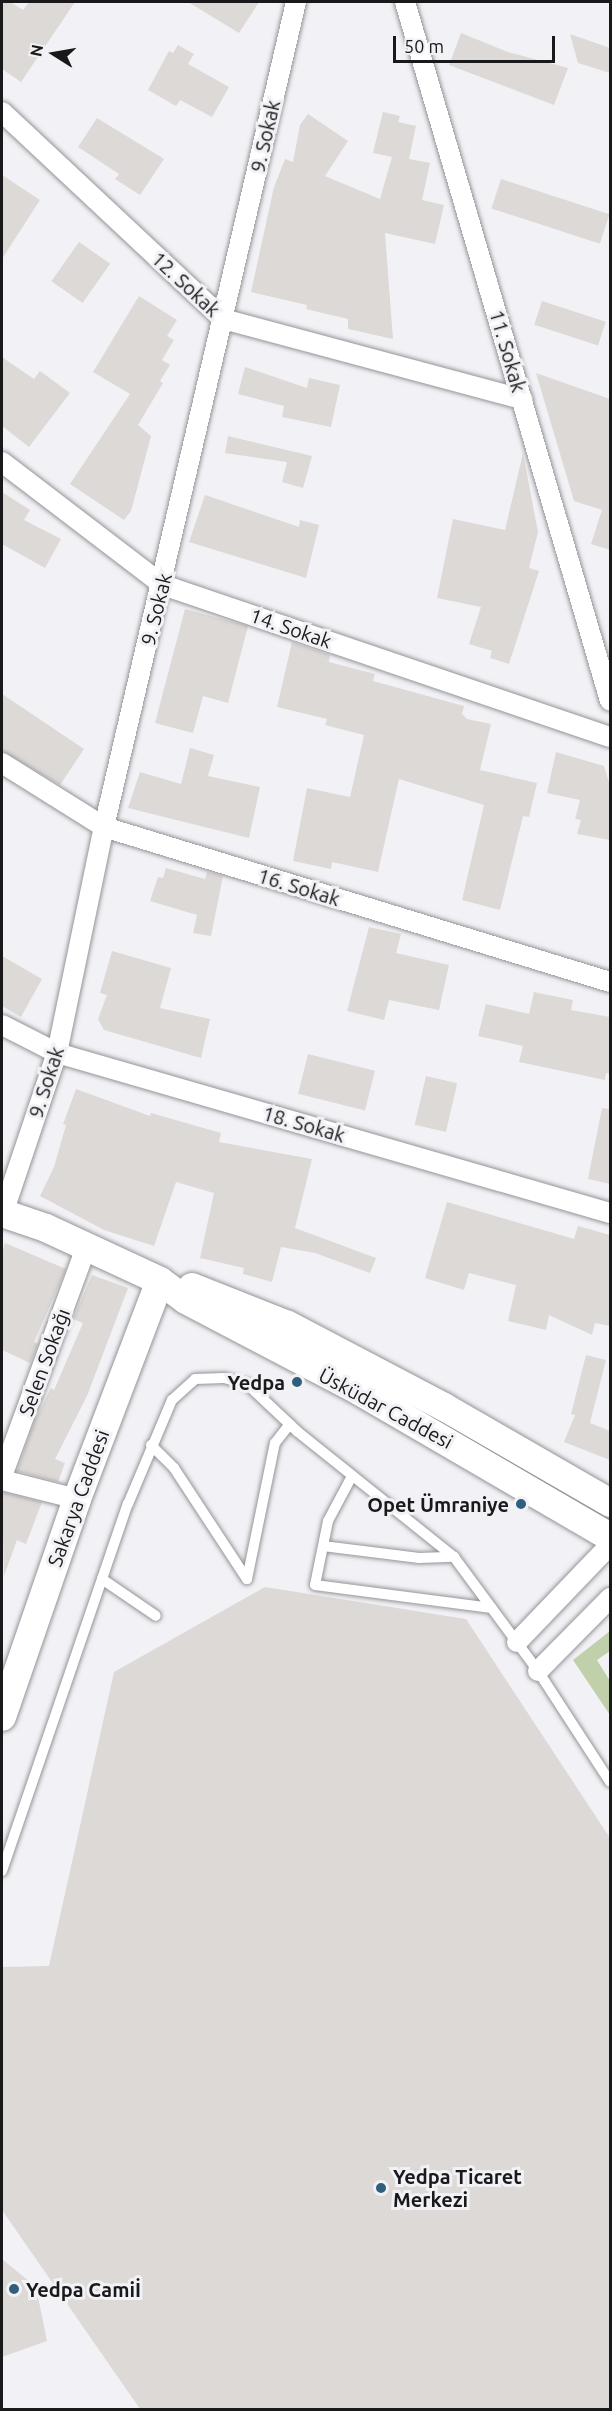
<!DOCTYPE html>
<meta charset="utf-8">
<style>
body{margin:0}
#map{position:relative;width:612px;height:2411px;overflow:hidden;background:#f2f2f6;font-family:Ubuntu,sans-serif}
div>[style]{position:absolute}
.green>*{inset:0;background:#bfd0aa}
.building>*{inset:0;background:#dcd9d6;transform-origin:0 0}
.roads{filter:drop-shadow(0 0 2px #959498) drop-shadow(0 0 2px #959498)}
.lane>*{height:10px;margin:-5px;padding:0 5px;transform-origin:5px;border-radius:5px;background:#fff}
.street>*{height:20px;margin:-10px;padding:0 10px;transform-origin:10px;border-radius:10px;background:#fff}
.secondary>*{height:28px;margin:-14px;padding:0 14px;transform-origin:14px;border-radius:14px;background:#fff}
.dots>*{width:16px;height:16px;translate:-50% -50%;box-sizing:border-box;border:3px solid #f2f2f6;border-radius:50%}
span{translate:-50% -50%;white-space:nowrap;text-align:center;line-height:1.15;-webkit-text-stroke:6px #f2f2f6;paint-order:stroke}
.street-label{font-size:20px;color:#19191b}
.poi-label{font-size:20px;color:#19191b;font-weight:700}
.right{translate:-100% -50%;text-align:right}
.left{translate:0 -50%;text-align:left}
.frame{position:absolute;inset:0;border:3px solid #19191b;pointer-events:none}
.north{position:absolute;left:24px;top:24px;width:60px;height:60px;-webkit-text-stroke:4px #f2f2f6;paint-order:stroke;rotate:281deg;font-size:16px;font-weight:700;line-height:24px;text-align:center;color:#19191b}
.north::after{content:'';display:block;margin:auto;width:21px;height:27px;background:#19191b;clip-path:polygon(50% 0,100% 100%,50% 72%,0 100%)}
.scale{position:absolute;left:393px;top:36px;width:162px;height:27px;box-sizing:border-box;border:3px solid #19191b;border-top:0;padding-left:8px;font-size:18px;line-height:21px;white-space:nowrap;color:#19191b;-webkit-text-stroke:4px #f2f2f6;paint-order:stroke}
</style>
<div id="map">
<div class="green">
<div style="clip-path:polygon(610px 1631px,610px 1651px,597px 1660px,610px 1681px,610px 1715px,573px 1660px)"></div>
</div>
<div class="building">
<div style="clip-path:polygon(2px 2px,10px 2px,23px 10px,29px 2px,75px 2px,21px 82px,2px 69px)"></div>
<div style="clip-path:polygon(188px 2px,259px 2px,239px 33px)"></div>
<div style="clip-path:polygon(461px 33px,508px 52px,568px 68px,554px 105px,449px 65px)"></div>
<div style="clip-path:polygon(570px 34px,610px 48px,610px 73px,578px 63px)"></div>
<div style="clip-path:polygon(178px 45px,194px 54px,188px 64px,229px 87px,212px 117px,180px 100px,176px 106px,148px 90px,169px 51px,173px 53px)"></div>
<div style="clip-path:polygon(383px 112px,400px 116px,398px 122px,416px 126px,409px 159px,430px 163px,422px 200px,444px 205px,435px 244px,385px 233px,393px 339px,348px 329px,348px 319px,306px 309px,307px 305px,251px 292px,274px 187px,285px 159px,293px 162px,300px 125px,308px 114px,348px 141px,325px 176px,380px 199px,392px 157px,373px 153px)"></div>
<div style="clip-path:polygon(97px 118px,164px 159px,140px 195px,115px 179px,119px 174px,78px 147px)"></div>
<div style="clip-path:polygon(2px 175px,40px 200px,2px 259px)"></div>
<div style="left:501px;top:179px;width:114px;height:31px;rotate:18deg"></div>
<div style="left:79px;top:242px;width:38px;height:48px;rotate:35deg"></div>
<div style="clip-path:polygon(139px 296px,177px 320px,167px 336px,174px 340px,162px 360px,170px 365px,160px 381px,163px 383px,138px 425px,151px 436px,131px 511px,124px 520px,70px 484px,130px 394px,93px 372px)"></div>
<div style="left:542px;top:301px;width:67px;height:25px;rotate:18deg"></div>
<div style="clip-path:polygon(2px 357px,34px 379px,40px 371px,70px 393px,29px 447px,2px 426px)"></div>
<div style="clip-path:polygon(245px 367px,307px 388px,309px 378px,340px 385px,331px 427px,282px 417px,284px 406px,238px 394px)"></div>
<div style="clip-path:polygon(536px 373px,610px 399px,610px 550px,591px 544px,602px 510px,574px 501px)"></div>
<div style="clip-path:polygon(228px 436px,312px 456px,303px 488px,282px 482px,287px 462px,225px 453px)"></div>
<div style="clip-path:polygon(523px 453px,538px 532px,529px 568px,539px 571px,509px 664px,490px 658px,492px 651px,469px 644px,481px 607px,437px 598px,453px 519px,505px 530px)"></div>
<div style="clip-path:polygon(2px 492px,30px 510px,24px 520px,61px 539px,45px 568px,2px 544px)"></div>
<div style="clip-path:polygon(205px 495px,299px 527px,300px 520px,319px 525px,306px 578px,189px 542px)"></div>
<div style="clip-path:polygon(185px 609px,248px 626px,228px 703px,203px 696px,193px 733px,155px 723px)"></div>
<div style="clip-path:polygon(292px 642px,330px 655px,329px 662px,375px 674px,373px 681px,464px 706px,462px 714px,467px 719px,491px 724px,480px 770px,537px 783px,529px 817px,523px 816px,500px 910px,462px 900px,484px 805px,399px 779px,378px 872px,332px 862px,331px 869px,293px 861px,307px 788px,350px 797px,364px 735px,325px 725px,327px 719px,277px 707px)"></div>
<div style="clip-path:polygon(2px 694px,84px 749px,60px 785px,2px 751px)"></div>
<div style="clip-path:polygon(190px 748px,214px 755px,208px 776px,260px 787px,249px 838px,128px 808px,140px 772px,181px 784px)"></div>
<div style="clip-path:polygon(556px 752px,604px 766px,610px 786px,610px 840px,577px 834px,581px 820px,575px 819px,580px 800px,547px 793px)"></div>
<div style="clip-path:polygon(166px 868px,205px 879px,207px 872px,223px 876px,211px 936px,193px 933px,197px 915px,150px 901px,158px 877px,163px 878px)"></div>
<div style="clip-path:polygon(369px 927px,401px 934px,396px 953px,449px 965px,439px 1010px,389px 1000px,384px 1020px,347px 1011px)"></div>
<div style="clip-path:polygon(112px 951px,171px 968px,160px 1008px,210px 1019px,201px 1058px,104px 1030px,98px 1019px,107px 995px,100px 993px)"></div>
<div style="clip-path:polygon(2px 956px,42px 979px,21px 1017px,2px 1006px)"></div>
<div style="clip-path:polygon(534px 992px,573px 1000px,571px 1010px,610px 1017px,610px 1074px,606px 1073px,605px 1080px,519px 1062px,523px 1046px,478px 1036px,486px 1004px,529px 1014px)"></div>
<div style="left:308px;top:1054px;width:69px;height:41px;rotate:14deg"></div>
<div style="left:426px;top:1076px;width:32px;height:50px;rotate:13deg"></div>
<div style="clip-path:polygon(76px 1089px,150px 1116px,151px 1113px,221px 1133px,219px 1142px,312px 1159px,295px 1228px,376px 1258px,370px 1273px,315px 1253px,281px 1247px,272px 1282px,243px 1274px,244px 1268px,200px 1258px,214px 1193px,176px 1182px,154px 1246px,104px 1230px,40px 1196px,54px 1167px,66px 1125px,63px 1124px)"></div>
<div style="clip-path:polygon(602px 1108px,610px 1109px,610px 1184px,588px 1179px)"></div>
<div style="clip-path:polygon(447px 1202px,574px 1239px,578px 1226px,610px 1235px,610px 1326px,595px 1323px,592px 1335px,549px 1315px,546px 1330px,508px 1321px,516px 1285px,469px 1273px,464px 1290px,425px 1278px)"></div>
<div style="clip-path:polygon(5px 1243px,66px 1269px,34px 1342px,38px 1344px,30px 1363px,2px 1350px,2px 1252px)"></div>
<div style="clip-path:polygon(92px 1275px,128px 1288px,87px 1396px,55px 1459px,65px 1463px,58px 1482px,17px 1471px,35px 1420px,51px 1388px,54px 1390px,83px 1323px,73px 1319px)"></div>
<div style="clip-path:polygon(586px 1355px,606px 1360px,590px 1423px,610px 1431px,610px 1460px,564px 1442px,575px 1415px,571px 1414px)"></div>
<div style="clip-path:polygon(2px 1492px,42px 1502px,26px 1544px,17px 1540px,4px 1576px)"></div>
<div style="clip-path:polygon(265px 1587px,466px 1619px,610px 1838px,610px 2409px,140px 2409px,2px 2210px,2px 1967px,49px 1966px,114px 1672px)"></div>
<div style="clip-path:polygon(2px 2259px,36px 2287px,47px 2341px,2px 2357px)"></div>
</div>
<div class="roads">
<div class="lane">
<div style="left:151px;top:1445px;width:33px;rotate:45deg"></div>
<div style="left:174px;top:1468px;width:133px;rotate:56.7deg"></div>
<div style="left:352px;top:1476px;width:51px;rotate:118.1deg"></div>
<div style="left:328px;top:1521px;width:65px;rotate:101.5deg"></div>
<div style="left:315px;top:1585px;width:178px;rotate:7.4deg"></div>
<div style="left:323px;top:1546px;width:97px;rotate:7.1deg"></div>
<div style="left:419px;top:1558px;width:35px;rotate:-2deg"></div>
<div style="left:102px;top:1579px;width:65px;rotate:34.4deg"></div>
<div style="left:247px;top:1579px;width:139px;rotate:-78.4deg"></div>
<div style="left:275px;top:1443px;width:24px;rotate:-52deg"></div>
<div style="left:2px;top:1871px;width:388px;rotate:-71.1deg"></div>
<div style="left:128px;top:1504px;width:113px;rotate:-67.1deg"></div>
<div style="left:172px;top:1400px;width:31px;rotate:-42deg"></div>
<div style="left:195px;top:1379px;width:29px;rotate:-2deg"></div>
<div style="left:224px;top:1378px;width:24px;rotate:15deg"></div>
<div style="left:247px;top:1384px;width:70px;rotate:43.3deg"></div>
<div style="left:298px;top:1432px;width:200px;rotate:38.7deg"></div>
<div style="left:454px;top:1557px;width:142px;rotate:53.6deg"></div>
<div style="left:538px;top:1671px;width:132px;rotate:57deg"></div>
</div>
<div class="street">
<div style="left:405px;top:2px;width:728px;rotate:73.65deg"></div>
<div style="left:2px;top:112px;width:303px;rotate:43.1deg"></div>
<div style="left:223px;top:319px;width:310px;rotate:15deg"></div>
<div style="left:2px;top:462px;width:203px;rotate:37.4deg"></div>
<div style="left:163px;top:585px;width:472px;rotate:18.8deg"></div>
<div style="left:2px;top:763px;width:120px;rotate:32.1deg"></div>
<div style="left:104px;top:827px;width:529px;rotate:17.03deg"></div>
<div style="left:2px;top:1025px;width:62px;rotate:27deg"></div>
<div style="left:57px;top:1053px;width:576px;rotate:16.14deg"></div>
<div style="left:2px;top:1216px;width:172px;rotate:-71.4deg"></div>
<div style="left:57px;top:1053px;width:231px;rotate:-78.3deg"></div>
<div style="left:104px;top:827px;width:847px;rotate:-76.9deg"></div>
<div style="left:2px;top:1476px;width:243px;rotate:-69.8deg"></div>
<div style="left:2px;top:1480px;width:77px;rotate:14.2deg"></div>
<div style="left:517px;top:1642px;width:134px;rotate:-46.2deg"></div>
<div style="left:538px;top:1671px;width:103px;rotate:-45.4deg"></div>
</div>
<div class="secondary">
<div style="left:2px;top:1213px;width:46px;rotate:18.8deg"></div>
<div style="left:46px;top:1228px;width:126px;rotate:24.9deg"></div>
<div style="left:160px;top:1281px;width:32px;rotate:36deg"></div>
<div style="left:186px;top:1300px;width:195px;rotate:27.7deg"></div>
<div style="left:359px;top:1391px;width:290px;rotate:30.2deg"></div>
<div style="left:192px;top:1287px;width:103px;rotate:21.6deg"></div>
<div style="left:288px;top:1325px;width:176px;rotate:27.7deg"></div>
<div style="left:444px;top:1407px;width:192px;rotate:30deg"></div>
<div style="left:2px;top:1717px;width:231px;rotate:-71deg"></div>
<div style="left:77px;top:1499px;width:233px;rotate:-69.2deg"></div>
</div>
</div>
<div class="dots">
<div style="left:297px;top:1382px;background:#305f7e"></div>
<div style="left:521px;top:1504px;background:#305f7e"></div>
<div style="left:381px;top:2188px;background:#305f7e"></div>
<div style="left:14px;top:2289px;background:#305f7e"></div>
</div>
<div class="street-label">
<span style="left:265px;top:136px;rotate:-77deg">9. Sokak</span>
<span style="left:186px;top:284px;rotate:43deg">12. Sokak</span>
<span style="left:508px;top:351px;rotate:74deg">11. Sokak</span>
<span style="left:156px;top:609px;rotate:-76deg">9. Sokak</span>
<span style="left:291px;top:628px;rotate:19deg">14. Sokak</span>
<span style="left:299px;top:887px;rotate:17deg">16. Sokak</span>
<span style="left:46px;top:1082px;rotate:-72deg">9. Sokak</span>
<span style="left:304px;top:1124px;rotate:16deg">18. Sokak</span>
<span style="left:44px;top:1362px;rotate:-70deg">Selen Sokağı</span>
<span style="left:386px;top:1408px;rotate:28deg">Üsküdar Caddesi</span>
<span style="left:78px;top:1498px;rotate:-70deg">Sakarya Caddesi</span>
</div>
<div class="poi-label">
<span class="right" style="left:285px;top:1382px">Yedpa</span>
<span class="right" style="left:509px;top:1504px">Opet Ümraniye</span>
<span class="left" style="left:393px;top:2188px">Yedpa Ticaret<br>Merkezi</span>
<span class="left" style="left:26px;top:2289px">Yedpa Camiİ</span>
</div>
<div class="frame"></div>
<div class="north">N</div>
<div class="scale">50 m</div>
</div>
